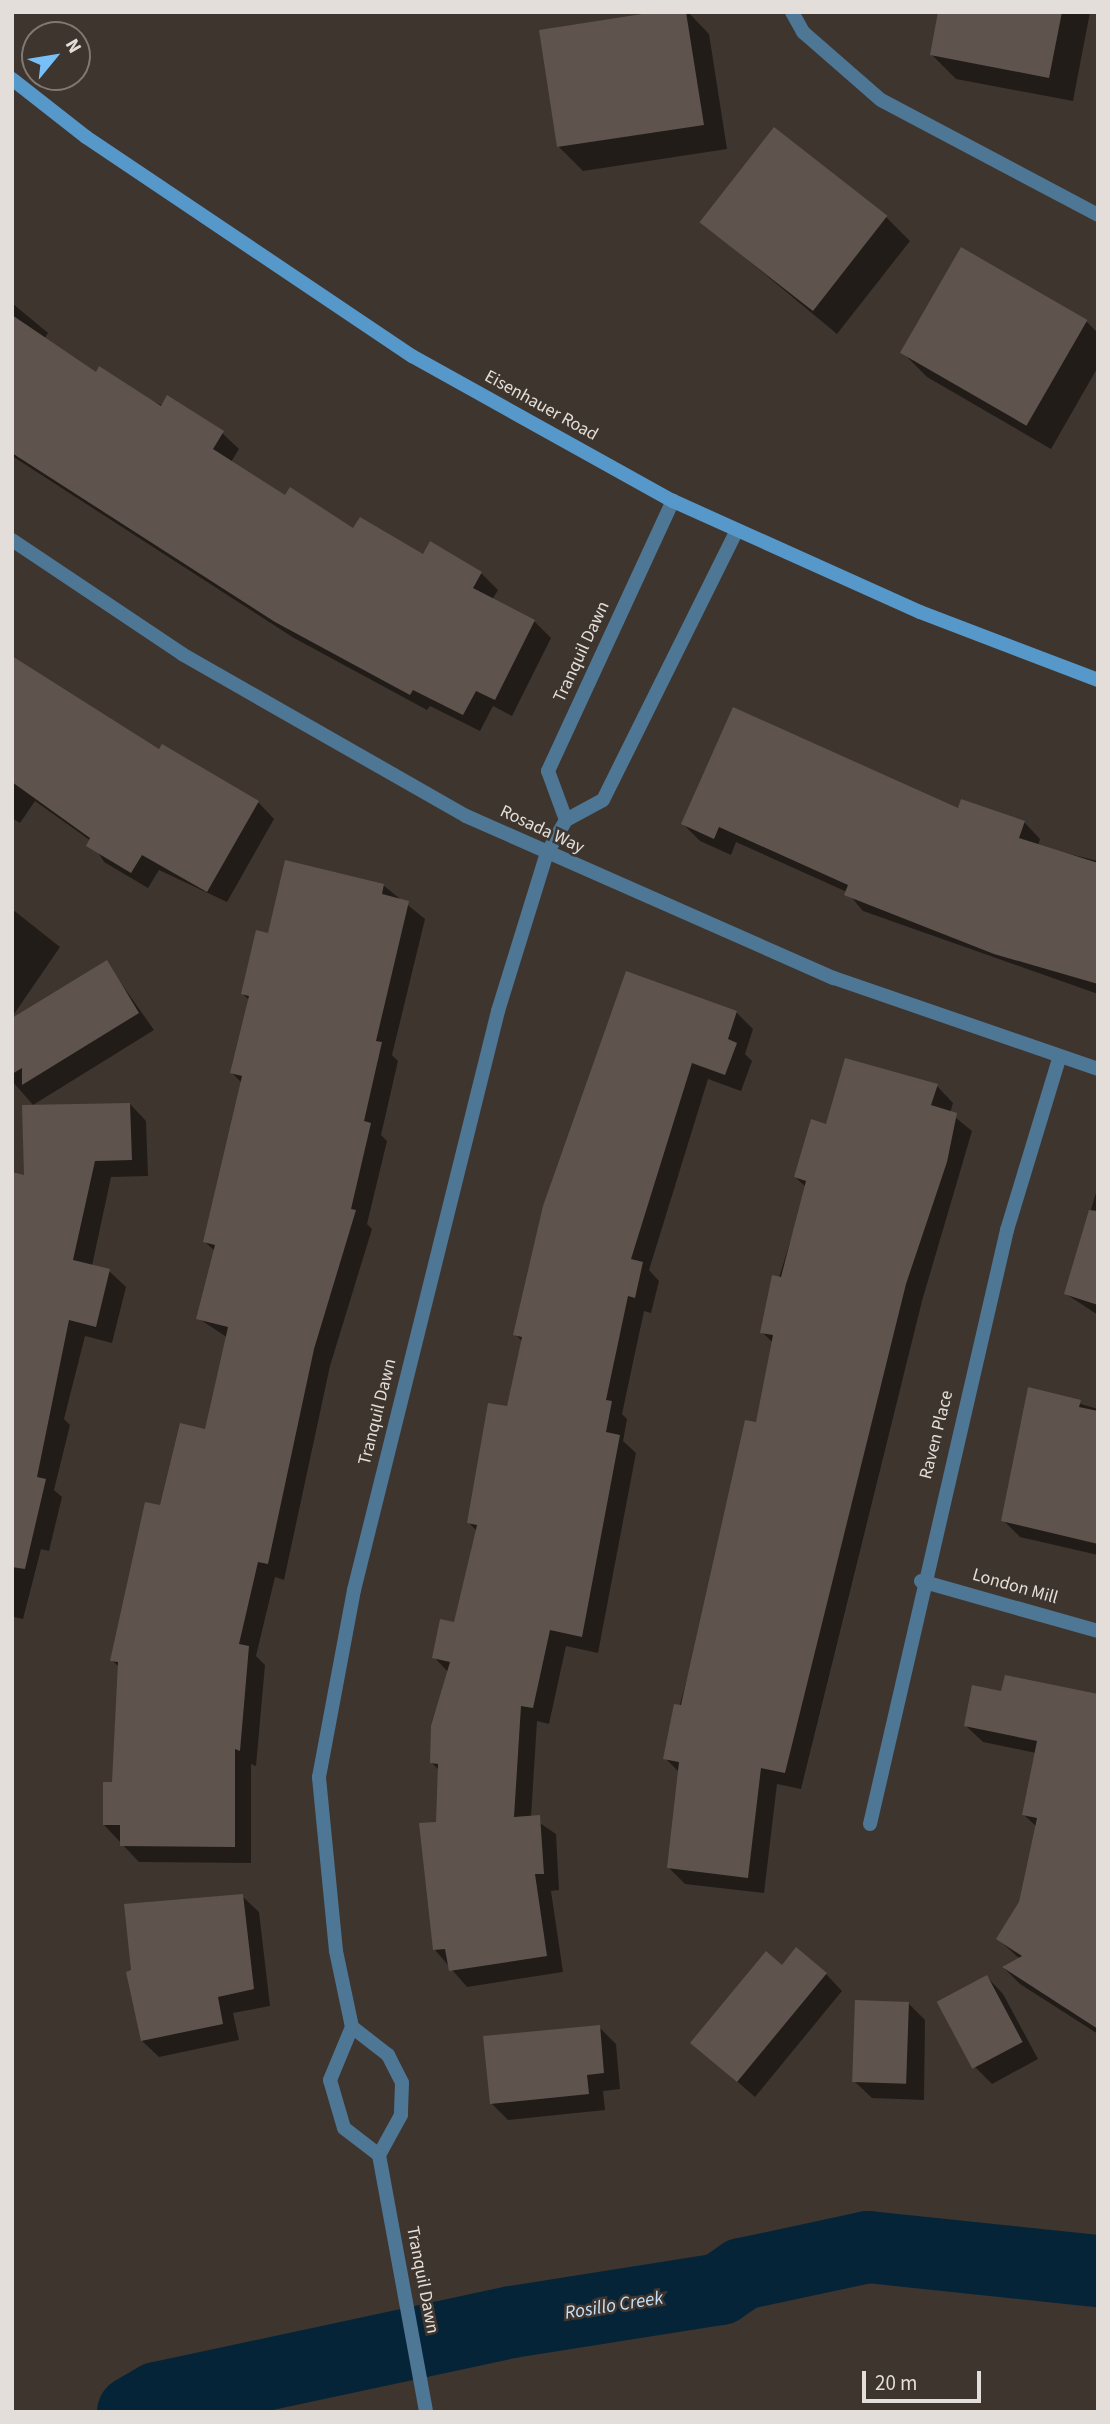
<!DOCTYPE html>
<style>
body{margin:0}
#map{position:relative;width:1110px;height:2424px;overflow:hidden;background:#3e352e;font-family:"Source Sans 3",sans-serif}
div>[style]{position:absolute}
.shadow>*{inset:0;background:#0007}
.river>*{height:72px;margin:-36px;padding:0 36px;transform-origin:36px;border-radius:36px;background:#062438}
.building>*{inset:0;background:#5e544d;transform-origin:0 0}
.service>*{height:14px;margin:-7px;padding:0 7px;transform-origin:7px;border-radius:7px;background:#4e7695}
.minor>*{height:14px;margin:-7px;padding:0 7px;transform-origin:7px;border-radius:7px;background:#4e7695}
.secondary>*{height:14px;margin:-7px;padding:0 7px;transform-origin:7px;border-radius:7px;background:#5798ca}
span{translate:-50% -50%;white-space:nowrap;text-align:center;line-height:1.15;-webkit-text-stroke:5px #3e352e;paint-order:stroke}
.street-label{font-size:18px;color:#e3ded9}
.water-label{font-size:19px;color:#c3e1fb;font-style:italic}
.frame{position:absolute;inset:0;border:14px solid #e3ded9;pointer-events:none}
.north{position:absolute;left:21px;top:21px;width:70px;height:70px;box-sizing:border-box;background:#3e352e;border:2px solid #807972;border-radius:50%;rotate:60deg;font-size:19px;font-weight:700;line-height:28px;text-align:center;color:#e3ded9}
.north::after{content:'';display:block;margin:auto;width:24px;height:32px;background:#77bff7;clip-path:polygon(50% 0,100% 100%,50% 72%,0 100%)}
.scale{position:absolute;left:862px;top:2371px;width:119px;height:32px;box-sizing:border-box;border:4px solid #e3ded9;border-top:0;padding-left:9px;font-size:21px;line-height:24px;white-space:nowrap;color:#e3ded9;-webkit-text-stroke:5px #3e352e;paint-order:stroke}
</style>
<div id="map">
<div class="shadow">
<div style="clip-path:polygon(667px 12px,688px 12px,709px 34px,727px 149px,583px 171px,558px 146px)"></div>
<div style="clip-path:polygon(940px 12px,1090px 12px,1073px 101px,956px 79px,932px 55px)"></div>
<div style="clip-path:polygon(886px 217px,910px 241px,837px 334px,702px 222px)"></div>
<div style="clip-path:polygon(12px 303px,48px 333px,44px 339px,96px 375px,222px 433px,239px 449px,231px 462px,286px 498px,354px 531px,481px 573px,498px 590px,492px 600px,534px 621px,551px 638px,512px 716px,493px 706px,480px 731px,430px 706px,427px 710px,294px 638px,12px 456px)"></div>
<div style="clip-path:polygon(1086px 321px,1098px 333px,1098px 367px,1051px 449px,927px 377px,903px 353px)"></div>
<div style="clip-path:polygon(12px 658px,160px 751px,258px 802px,274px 819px,227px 902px,159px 870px,148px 888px,104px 862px,91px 841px,35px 801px,20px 823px,12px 818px)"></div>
<div style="clip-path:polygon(959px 811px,1024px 822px,1040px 839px,1038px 846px,1098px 861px,1098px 994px,863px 911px,847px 892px,736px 842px,731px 855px,700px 841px,683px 824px)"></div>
<div style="clip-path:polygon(383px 885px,425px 919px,392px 1055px,398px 1061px,381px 1135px,387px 1141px,367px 1224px,372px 1229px,330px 1366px,284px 1580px,275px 1577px,256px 1656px,265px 1665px,256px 1766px,251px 1764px,251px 1863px,139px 1862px,104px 1825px,114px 1784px,120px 1668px,112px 1660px,161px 1508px,206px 1432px,228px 1338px,198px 1318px,215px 1251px,205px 1242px,242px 1083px,232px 1073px,249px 1000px,243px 994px,269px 935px)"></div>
<div style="clip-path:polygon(12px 909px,60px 947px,12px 1017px)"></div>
<div style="clip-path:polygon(106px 962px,154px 1030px,33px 1105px,12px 1081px,12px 1020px)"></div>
<div style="clip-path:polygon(736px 1012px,753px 1029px,745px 1054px,752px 1061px,741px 1091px,708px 1079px,649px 1270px,659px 1281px,651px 1313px,644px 1311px,622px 1414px,627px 1419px,623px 1441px,636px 1453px,598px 1653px,566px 1646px,549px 1724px,537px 1721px,531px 1817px,556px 1834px,559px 1890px,551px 1891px,563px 1972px,467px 1987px,435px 1950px,440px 1771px,431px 1762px,449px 1673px,434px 1657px,456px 1624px,477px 1531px,468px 1522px,508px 1409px,523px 1342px,515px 1334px,544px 1206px)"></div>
<div style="clip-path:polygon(937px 1086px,953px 1103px,950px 1113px,972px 1131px,922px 1301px,801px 1789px,777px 1784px,764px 1893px,685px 1884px,668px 1867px,679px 1772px,665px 1758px,758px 1425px,774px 1344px,762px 1332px,807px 1188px,795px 1177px,827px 1126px)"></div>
<div style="clip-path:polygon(130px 1104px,146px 1121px,148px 1176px,111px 1177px,92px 1266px,109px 1271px,126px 1287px,112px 1343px,85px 1336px,64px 1419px,70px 1425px,54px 1490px,62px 1497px,49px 1551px,41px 1549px,23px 1619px,14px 1617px,12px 1624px,12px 1192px)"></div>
<div style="clip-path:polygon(1098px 1186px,1098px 1315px,1066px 1294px)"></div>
<div style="clip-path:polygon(1029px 1389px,1098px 1409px,1098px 1555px,1020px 1537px,1003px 1520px)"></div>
<div style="clip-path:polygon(1003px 1693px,1098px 1695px,1037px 1827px,1024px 1815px,1036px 1753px,983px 1742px,966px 1726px)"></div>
<div style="clip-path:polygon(242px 1896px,259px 1912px,270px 2006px,233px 2013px,239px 2040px,159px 2057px,142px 2041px)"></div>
<div style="clip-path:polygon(998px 1939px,1098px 1961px,1098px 2034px,1020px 1984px,1004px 1968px,1020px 1959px)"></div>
<div style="clip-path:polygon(826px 1974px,842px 1991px,755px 2097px,693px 2043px)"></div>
<div style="clip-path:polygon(987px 1977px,1003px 1994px,1038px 2059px,992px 2084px,975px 2067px,940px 2003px)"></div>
<div style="clip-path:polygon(909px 2004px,925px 2020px,924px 2100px,872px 2098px,855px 2082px)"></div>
<div style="clip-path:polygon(599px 2027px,616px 2044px,620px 2089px,603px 2091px,605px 2110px,508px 2120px,491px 2103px)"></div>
</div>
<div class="river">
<div style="left:133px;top:2412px;width:28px;rotate:-30deg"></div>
<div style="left:157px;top:2398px;width:363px;rotate:-12.1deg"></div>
<div style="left:512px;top:2322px;width:211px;rotate:-9deg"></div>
<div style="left:720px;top:2289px;width:27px;rotate:-34deg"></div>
<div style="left:742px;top:2274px;width:129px;rotate:-12.1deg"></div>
<div style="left:868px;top:2247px;width:231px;rotate:6deg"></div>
</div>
<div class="building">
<div style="clip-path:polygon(655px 12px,686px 12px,704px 125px,557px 147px,539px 30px)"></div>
<div style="clip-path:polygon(938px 12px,1062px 12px,1049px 78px,930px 55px)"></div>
<div style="left:774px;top:127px;width:144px;height:121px;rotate:38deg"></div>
<div style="left:961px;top:247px;width:146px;height:122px;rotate:30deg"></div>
<div style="clip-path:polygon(12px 315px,96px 372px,99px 366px,161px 406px,167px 395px,224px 431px,213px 449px,285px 495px,290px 487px,353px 528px,360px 517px,423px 554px,430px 541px,482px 572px,473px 588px,535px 620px,495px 700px,476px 691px,463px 715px,413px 690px,410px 695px,275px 622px,12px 453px)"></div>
<div style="clip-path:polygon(12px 656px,159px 749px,162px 744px,259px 801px,207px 892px,142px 855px,131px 873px,86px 846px,90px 838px,12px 782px)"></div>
<div style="clip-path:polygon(733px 707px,958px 808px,961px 799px,1025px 821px,1019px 838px,1098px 863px,1098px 984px,994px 954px,844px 895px,848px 885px,719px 827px,714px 839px,681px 824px)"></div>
<div style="clip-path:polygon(285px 860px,384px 884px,382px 894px,409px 901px,376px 1041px,382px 1042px,364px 1121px,371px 1123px,351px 1209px,356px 1210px,314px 1349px,268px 1564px,258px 1562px,239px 1644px,249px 1646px,240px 1751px,235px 1749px,235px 1847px,120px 1846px,120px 1825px,103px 1825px,103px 1782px,112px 1782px,118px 1662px,110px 1661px,145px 1502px,160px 1505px,180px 1423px,205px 1429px,228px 1327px,196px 1319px,215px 1245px,203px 1242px,242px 1076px,230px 1073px,249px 996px,241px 994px,256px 930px,268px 933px)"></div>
<div style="clip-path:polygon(107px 960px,139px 1013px,22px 1085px,22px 1068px,12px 1074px,12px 1018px)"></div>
<div style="clip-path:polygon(626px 971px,737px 1011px,728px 1039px,737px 1043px,725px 1075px,692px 1063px,631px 1259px,643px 1262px,635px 1298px,628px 1296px,606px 1400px,612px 1401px,606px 1432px,620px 1435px,582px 1637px,550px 1630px,533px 1708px,521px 1706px,514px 1817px,540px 1815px,544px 1874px,535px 1874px,547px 1956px,449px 1971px,445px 1949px,433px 1950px,419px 1823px,436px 1822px,438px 1764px,430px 1763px,431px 1726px,450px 1662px,432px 1658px,440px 1619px,454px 1622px,477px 1525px,467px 1523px,488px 1403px,507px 1406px,522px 1337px,513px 1335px,543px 1206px)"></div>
<div style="clip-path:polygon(845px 1058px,938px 1084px,931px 1105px,957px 1113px,947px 1162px,906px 1284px,785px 1773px,761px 1768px,748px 1878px,667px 1868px,679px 1762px,663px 1759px,674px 1704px,681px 1705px,745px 1420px,756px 1422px,773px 1335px,760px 1333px,772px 1275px,781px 1277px,806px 1181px,794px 1177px,811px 1119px,826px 1124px)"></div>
<div style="clip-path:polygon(130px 1103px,132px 1160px,95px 1161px,73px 1260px,110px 1269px,96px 1327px,69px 1320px,37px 1477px,46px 1479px,25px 1569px,12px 1567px,12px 1172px,24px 1175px,22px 1105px)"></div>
<div style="clip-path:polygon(1089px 1210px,1098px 1211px,1098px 1305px,1064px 1294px)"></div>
<div style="clip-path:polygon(1028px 1387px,1081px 1400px,1079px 1407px,1098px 1411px,1098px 1544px,1001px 1521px)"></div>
<div style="clip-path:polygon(1005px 1675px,1098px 1694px,1098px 2029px,1002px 1967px,1022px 1956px,996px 1939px,1019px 1902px,1037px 1818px,1022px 1815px,1037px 1741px,964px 1726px,972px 1685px,1001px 1691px)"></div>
<div style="clip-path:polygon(243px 1894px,254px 1989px,218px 1997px,223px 2024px,141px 2041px,126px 1972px,131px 1970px,124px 1904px)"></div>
<div style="clip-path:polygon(796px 1947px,827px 1973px,737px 2082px,690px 2043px,766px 1951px,782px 1965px)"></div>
<div style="left:987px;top:1975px;width:76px;height:57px;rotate:62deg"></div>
<div style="left:855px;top:2000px;width:54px;height:82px;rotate:2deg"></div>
<div style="clip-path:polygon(600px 2025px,604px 2073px,587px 2075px,589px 2094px,490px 2104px,483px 2036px)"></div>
</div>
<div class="service">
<div style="left:792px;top:12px;width:23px;rotate:61deg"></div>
<div style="left:803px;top:32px;width:103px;rotate:41.1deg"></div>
<div style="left:881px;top:100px;width:246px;rotate:27.9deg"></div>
</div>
<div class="minor">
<div style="left:12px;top:540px;width:205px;rotate:33.8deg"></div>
<div style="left:182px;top:654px;width:327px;rotate:29.7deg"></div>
<div style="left:466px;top:816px;width:402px;rotate:23.8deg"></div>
<div style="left:834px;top:978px;width:279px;rotate:19deg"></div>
<div style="left:566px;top:820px;width:52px;rotate:-110.2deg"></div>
<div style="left:548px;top:771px;width:298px;rotate:-65.2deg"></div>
<div style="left:921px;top:1581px;width:184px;rotate:15.8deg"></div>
<div style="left:870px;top:1824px;width:610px;rotate:-77.01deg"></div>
<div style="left:1007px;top:1230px;width:179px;rotate:-73.1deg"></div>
<div style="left:352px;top:2027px;width:46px;rotate:37.9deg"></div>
<div style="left:388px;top:2055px;width:31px;rotate:63deg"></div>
<div style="left:402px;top:2083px;width:32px;rotate:92deg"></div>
<div style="left:401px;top:2115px;width:46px;rotate:118.8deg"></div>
<div style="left:379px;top:2155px;width:261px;rotate:79.6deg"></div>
<div style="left:379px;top:2155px;width:44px;rotate:-142.4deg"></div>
<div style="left:344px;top:2128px;width:50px;rotate:-106.3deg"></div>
<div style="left:330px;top:2080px;width:57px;rotate:-67.5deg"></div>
<div style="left:352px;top:2027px;width:78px;rotate:-101.9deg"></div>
<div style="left:336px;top:1951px;width:175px;rotate:-95.6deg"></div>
<div style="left:319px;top:1777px;width:190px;rotate:-79.4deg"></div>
<div style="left:354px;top:1590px;width:597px;rotate:-76.03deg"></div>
<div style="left:498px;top:1011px;width:165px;rotate:-72.8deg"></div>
<div style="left:547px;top:853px;width:38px;rotate:-60deg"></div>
<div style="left:566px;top:820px;width:42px;rotate:-28.4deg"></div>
<div style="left:603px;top:800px;width:301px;rotate:-63.6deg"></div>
</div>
<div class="secondary">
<div style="left:12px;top:79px;width:94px;rotate:38.1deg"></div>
<div style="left:86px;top:137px;width:393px;rotate:33.9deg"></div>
<div style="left:412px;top:356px;width:299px;rotate:29.1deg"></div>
<div style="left:673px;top:501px;width:271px;rotate:24.2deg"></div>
<div style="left:920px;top:612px;width:191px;rotate:20.9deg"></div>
</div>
<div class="street-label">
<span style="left:541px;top:406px;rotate:29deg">Eisenhauer Road</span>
<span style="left:582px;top:652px;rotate:-65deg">Tranquil Dawn</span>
<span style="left:542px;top:830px;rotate:25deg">Rosada Way</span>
<span style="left:378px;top:1412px;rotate:-76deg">Tranquil Dawn</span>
<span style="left:937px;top:1435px;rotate:-76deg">Raven Place</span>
<span style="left:1015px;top:1587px;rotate:16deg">London Mill</span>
<span style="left:422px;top:2280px;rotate:79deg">Tranquil Dawn</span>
</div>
<div class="water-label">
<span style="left:614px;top:2306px;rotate:-9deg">Rosillo Creek</span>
</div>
<div class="frame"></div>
<div class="north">N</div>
<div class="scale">20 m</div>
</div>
